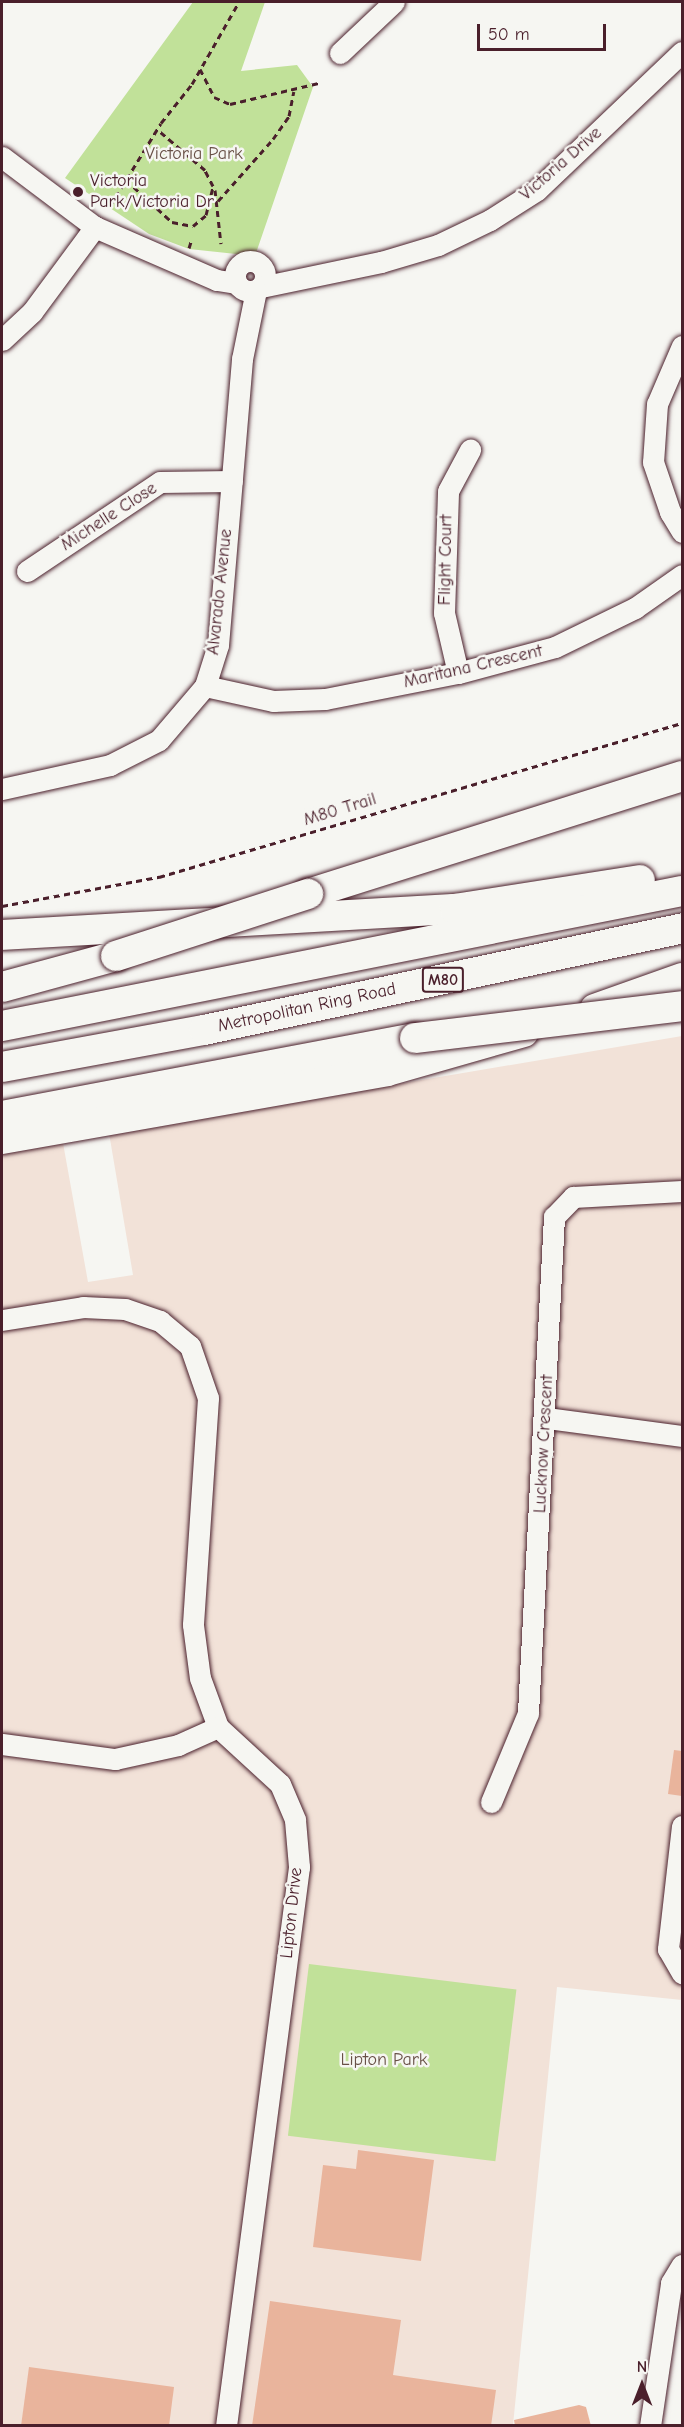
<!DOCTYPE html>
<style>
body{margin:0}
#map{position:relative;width:684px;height:2427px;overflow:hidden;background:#f6f6f2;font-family:"Comic Neue",sans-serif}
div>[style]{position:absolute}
.built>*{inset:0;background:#f2e2d8}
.green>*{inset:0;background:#c1e199;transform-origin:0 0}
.building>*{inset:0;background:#e9b49c}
.path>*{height:3px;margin-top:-1.5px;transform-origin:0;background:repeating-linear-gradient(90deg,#4a1f2b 0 6px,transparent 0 10.5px)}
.roads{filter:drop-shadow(0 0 2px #4a1f2b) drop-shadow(0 0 2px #4a1f2b)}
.minor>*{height:21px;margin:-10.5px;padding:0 10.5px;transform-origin:10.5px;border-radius:10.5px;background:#f6f6f2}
.minor>.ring{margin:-10.5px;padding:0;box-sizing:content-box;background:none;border:21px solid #f6f6f2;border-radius:50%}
.highway>*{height:30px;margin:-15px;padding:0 15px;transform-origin:15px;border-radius:15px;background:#f6f6f2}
.bridges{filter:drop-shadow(0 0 2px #4a1f2b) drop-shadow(0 0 2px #4a1f2b)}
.highway-bridge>*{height:30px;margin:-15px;padding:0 15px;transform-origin:15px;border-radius:15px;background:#f6f6f2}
.dots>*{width:16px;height:16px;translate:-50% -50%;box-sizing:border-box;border:3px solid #f6f6f2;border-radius:50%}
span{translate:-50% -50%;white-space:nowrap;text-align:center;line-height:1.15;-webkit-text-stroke:5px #f6f6f2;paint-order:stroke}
.shield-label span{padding:2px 4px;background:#f6f6f2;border:2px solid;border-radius:4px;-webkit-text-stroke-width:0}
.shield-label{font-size:16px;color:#4a1f2b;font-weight:700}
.park-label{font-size:18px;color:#685046}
.street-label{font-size:18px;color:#4a1f2b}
.poi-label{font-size:18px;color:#4a1f2b}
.left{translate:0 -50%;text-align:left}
.frame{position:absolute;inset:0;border:3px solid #4a1f2b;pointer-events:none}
.north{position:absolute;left:612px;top:2355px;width:60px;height:60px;-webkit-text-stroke:4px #f6f6f2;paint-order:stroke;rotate:0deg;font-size:16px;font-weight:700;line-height:24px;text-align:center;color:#4a1f2b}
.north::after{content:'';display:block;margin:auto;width:21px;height:27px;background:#4a1f2b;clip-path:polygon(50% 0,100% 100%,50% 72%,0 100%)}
.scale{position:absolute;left:477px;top:24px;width:129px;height:27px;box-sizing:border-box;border:3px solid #4a1f2b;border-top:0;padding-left:8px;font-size:18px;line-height:21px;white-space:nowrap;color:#4a1f2b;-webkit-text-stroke:4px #f6f6f2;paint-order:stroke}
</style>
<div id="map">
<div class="built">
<div style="clip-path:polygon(682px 1036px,682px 2000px,557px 1987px,513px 2425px,2px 2426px,2px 1154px,63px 1143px,88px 1282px,133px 1275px,109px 1133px)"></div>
</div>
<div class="green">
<div style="clip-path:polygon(193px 2px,265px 2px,241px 71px,297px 65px,313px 87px,255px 256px,189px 249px,149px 234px,65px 178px)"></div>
<div style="left:309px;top:1964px;width:209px;height:173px;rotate:7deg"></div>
</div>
<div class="building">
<div style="clip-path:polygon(674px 1750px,682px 1751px,682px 1796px,668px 1794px)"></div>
<div style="clip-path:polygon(358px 2150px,434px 2160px,421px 2261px,313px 2247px,323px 2165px,356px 2169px)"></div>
<div style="clip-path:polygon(270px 2301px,401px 2320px,393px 2375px,496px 2390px,491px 2426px,252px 2426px)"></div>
<div style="clip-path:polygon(29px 2367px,174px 2387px,169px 2426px,21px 2426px)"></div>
<div style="clip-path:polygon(579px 2405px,586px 2407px,591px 2426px,515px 2426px,514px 2420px)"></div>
</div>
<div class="path">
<div style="left:200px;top:69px;width:31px;rotate:63deg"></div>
<div style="left:214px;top:97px;width:17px;rotate:24deg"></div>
<div style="left:230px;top:104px;width:91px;rotate:-13.3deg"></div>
<div style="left:126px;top:180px;width:62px;rotate:42.4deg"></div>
<div style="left:172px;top:222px;width:21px;rotate:11deg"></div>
<div style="left:193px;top:226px;width:17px;rotate:-40deg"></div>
<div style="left:206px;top:215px;width:30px;rotate:-76deg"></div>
<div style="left:213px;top:186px;width:18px;rotate:-117deg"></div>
<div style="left:205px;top:170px;width:63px;rotate:-139.5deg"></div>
<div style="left:215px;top:190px;width:54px;rotate:83.7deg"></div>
<div style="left:218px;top:201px;width:83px;rotate:-48.4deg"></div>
<div style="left:273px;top:139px;width:28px;rotate:-55deg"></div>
<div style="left:289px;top:116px;width:25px;rotate:-79deg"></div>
<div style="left:110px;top:206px;width:97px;rotate:-58.4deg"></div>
<div style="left:161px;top:123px;width:50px;rotate:-51.5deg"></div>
<div style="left:192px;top:84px;width:95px;rotate:-60.2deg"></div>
<div style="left:189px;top:248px;width:10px;rotate:-73deg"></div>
<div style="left:2px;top:906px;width:160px;rotate:-10.5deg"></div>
<div style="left:159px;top:877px;width:545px;rotate:-16.41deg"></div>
</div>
<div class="roads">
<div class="minor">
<div style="left:340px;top:53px;width:74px;rotate:-43.4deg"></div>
<div style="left:2px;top:157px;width:116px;rotate:37deg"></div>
<div style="left:95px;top:227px;width:133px;rotate:23.5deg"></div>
<div style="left:217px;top:280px;width:19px;rotate:9deg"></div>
<div class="ring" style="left:235px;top:261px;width:9px;height:9px"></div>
<div style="left:261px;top:287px;width:123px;rotate:-11.8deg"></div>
<div style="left:381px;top:262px;width:59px;rotate:-16.6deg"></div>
<div style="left:438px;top:245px;width:58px;rotate:-25.7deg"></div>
<div style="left:490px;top:220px;width:56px;rotate:-32.6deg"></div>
<div style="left:537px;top:190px;width:200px;rotate:-43.6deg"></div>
<div style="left:2px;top:340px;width:41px;rotate:-43deg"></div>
<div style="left:32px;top:312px;width:106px;rotate:-53.5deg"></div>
<div style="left:682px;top:346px;width:63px;rotate:113.3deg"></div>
<div style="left:657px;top:404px;width:58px;rotate:93.9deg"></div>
<div style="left:653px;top:462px;width:53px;rotate:71.2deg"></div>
<div style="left:670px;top:512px;width:23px;rotate:59deg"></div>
<div style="left:27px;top:571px;width:160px;rotate:-33.8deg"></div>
<div style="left:160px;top:482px;width:72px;rotate:-0.8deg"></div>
<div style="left:458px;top:673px;width:62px;rotate:-103.1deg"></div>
<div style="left:444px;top:613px;width:122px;rotate:-88.1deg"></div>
<div style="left:448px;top:491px;width:47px;rotate:-61.8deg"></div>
<div style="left:205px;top:686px;width:70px;rotate:12.4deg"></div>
<div style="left:273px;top:701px;width:52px;rotate:-2.2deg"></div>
<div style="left:325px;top:699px;width:136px;rotate:-11.1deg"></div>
<div style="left:458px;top:673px;width:100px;rotate:-15deg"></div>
<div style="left:555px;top:647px;width:89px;rotate:-26deg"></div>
<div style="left:635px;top:608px;width:57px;rotate:-35.1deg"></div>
<div style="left:2px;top:789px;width:111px;rotate:-12.5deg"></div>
<div style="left:110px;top:765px;width:55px;rotate:-27deg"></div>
<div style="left:159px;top:740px;width:71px;rotate:-49.6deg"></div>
<div style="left:205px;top:686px;width:43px;rotate:-72.4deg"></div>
<div style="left:218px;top:645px;width:287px;rotate:-85.2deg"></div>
<div style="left:242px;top:359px;width:70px;rotate:-78.5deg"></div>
<div style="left:2px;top:1320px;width:82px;rotate:-9.1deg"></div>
<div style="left:83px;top:1307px;width:42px;rotate:2.7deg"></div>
<div style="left:125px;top:1309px;width:37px;rotate:19deg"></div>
<div style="left:160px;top:1321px;width:39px;rotate:40deg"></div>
<div style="left:190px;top:1346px;width:55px;rotate:70.9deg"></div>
<div style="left:208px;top:1398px;width:227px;rotate:93.8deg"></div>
<div style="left:193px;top:1625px;width:53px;rotate:82.5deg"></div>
<div style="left:200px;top:1678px;width:52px;rotate:69.8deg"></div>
<div style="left:218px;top:1727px;width:84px;rotate:42.6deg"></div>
<div style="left:280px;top:1784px;width:39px;rotate:67deg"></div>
<div style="left:295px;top:1820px;width:47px;rotate:85.1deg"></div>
<div style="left:299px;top:1867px;width:564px;rotate:97.44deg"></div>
<div style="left:547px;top:1418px;width:136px;rotate:7.6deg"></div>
<div style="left:2px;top:1744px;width:114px;rotate:7.6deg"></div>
<div style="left:115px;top:1759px;width:65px;rotate:-12.5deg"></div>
<div style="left:178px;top:1745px;width:44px;rotate:-24.2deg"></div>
<div style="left:491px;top:1802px;width:96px;rotate:-67.4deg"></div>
<div style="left:528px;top:1713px;width:497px;rotate:-87deg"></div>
<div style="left:554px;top:1217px;width:28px;rotate:-46deg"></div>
<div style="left:573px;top:1197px;width:109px;rotate:-3.2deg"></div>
<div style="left:682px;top:1826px;width:124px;rotate:96.5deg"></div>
<div style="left:668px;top:1949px;width:28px;rotate:60deg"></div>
<div style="left:650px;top:2426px;width:145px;rotate:-81.6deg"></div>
<div style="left:671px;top:2283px;width:21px;rotate:-59deg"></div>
</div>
<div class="highway">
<div style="left:308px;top:894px;width:392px;rotate:-17.5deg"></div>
<div style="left:2px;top:935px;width:454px;rotate:-3.3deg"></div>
<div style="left:455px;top:909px;width:187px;rotate:-8.9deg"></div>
<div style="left:2px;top:987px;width:118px;rotate:-15.2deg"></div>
<div style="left:595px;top:1009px;width:92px;rotate:-19.6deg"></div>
<div style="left:2px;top:1026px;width:693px;rotate:-11.23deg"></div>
<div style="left:2px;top:1067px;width:205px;rotate:-10.4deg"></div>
<div style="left:204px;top:1030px;width:489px;rotate:-12deg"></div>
<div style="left:2px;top:1116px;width:420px;rotate:-10.7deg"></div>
<div style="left:2px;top:1139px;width:391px;rotate:-10deg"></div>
<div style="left:387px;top:1071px;width:142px;rotate:-15.9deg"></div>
</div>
</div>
<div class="bridges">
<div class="highway-bridge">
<div style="left:116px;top:956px;width:202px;rotate:-17.9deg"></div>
<div style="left:415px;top:1038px;width:269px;rotate:-6.8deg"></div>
</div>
</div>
<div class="dots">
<div style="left:78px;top:192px;background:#4a1f2b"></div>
</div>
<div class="shield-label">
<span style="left:443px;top:980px">M80</span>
</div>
<div class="park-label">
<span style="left:194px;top:154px">Victoria Park</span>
<span style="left:384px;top:2060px">Lipton Park</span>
</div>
<div class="street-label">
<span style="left:561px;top:164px;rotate:-41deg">Victoria Drive</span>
<span style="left:109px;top:517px;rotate:-33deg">Michelle Close</span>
<span style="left:446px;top:560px;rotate:-89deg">Flight Court</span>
<span style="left:220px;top:592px;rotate:-84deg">Alvarado Avenue</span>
<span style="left:473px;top:667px;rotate:-13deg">Maritana Crescent</span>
<span style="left:340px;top:810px;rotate:-17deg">M80 Trail</span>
<span style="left:307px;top:1008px;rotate:-12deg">Metropolitan Ring Road</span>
<span style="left:544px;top:1444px;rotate:-87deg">Lucknow Crescent</span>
<span style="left:292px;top:1913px;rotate:-84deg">Lipton Drive</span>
</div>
<div class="poi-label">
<span class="left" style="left:90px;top:192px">Victoria<br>Park/Victoria Dr</span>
</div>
<div class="frame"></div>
<div class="north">N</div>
<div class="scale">50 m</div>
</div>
